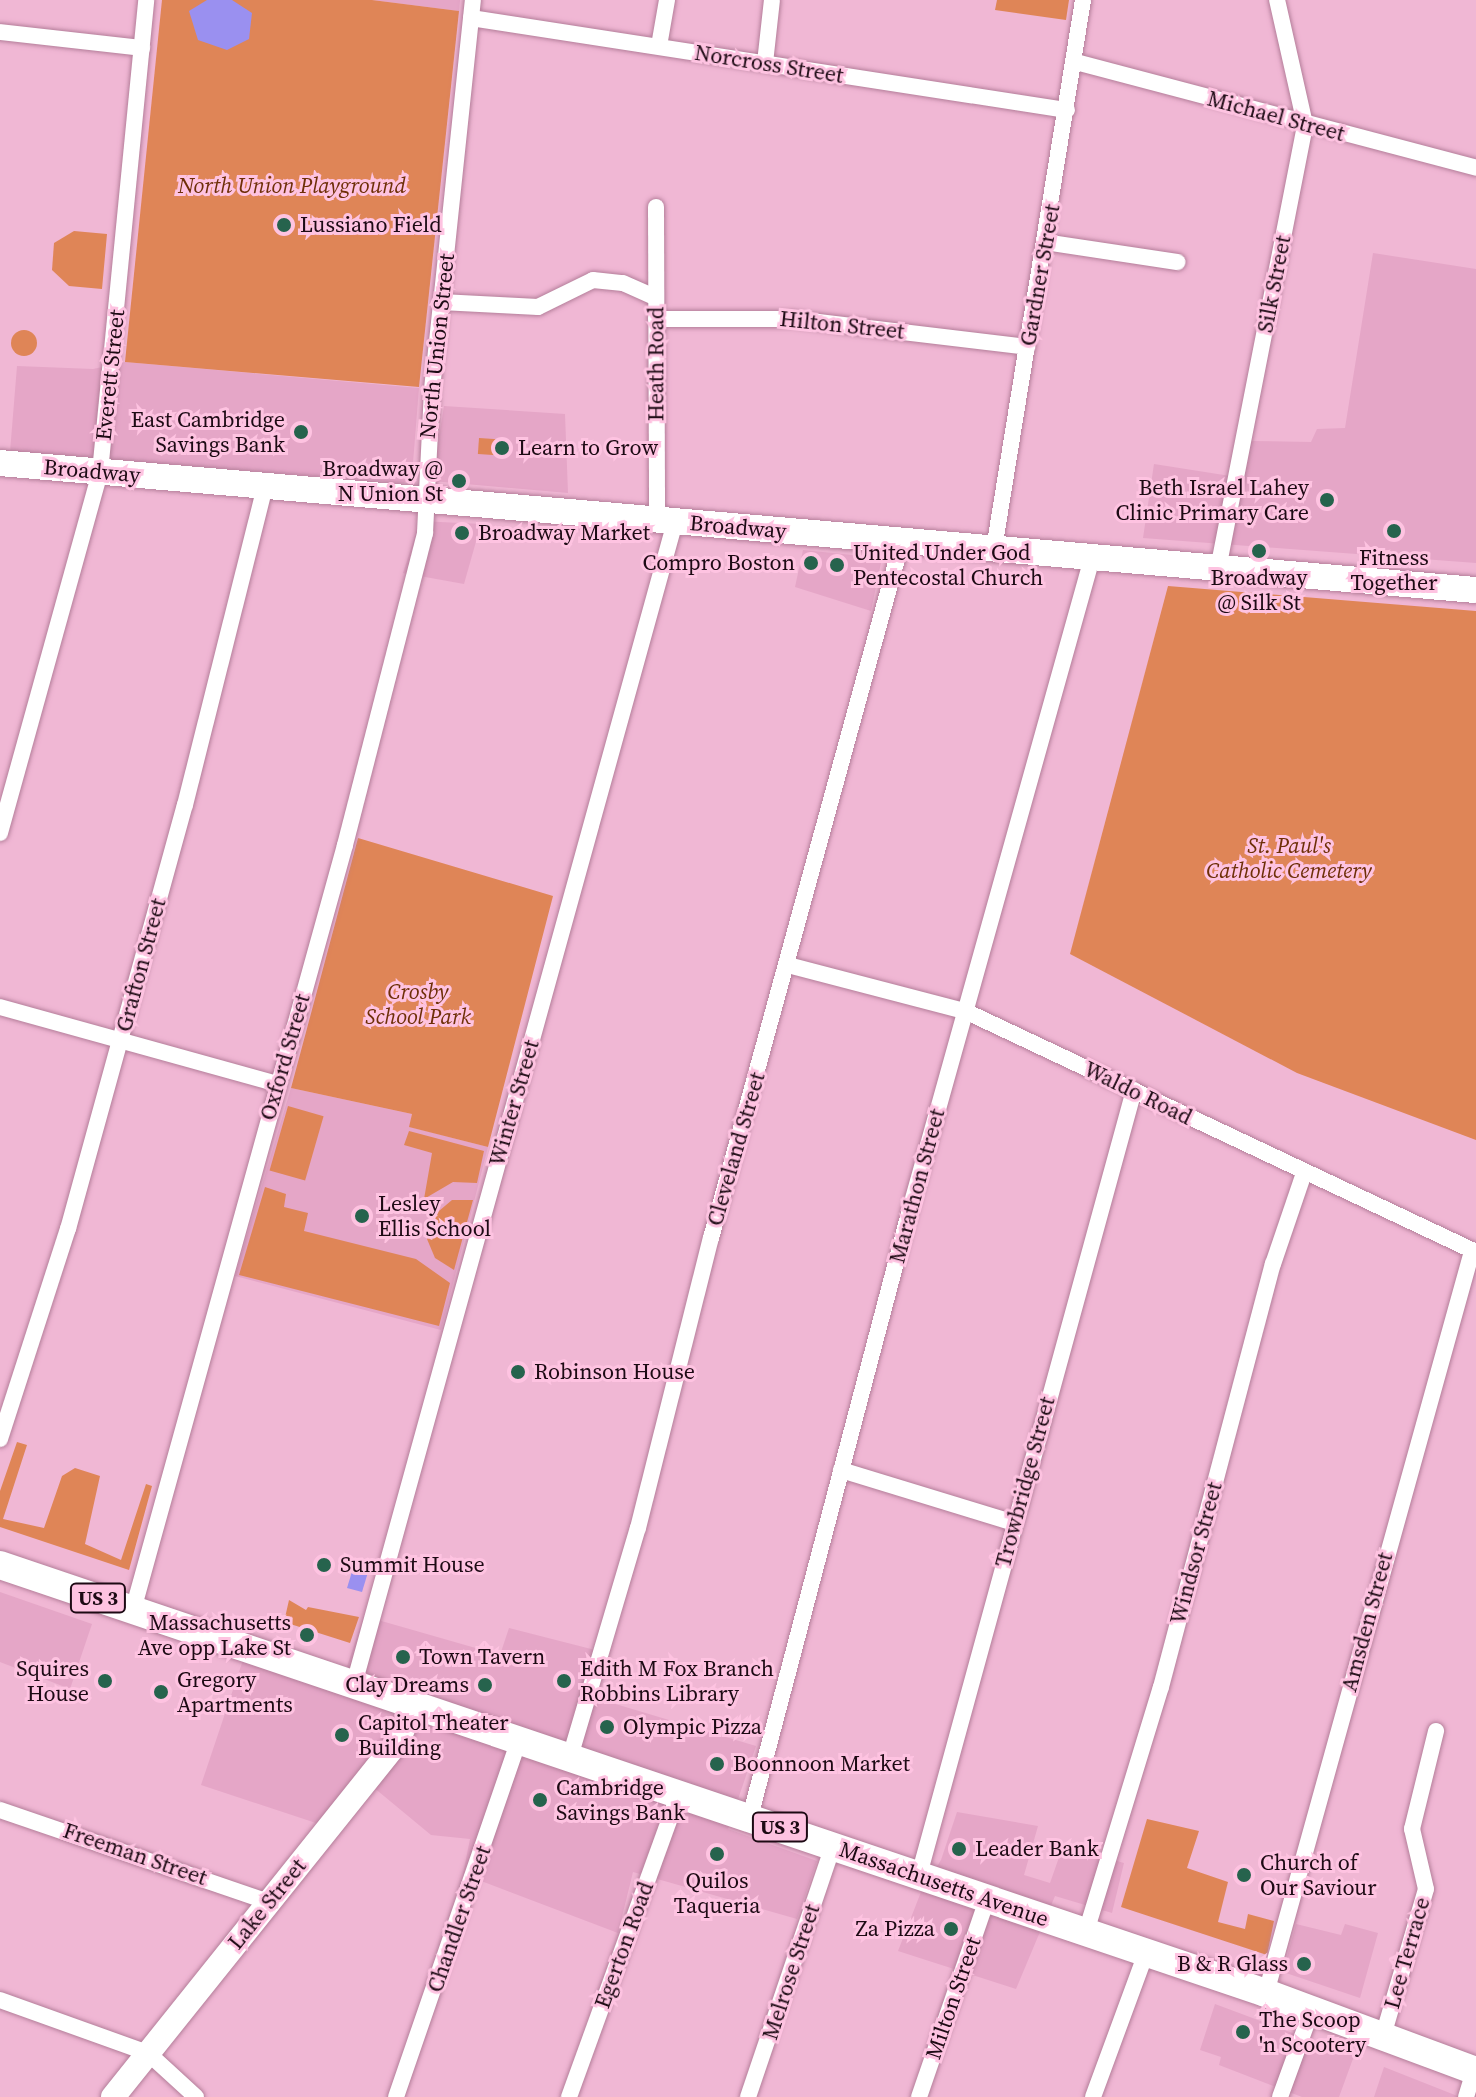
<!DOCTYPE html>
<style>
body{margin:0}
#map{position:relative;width:1476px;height:2097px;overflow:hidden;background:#f0b7d4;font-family:"Source Serif 4",serif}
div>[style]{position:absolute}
.built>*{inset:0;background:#e5a6c7}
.green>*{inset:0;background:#df8557;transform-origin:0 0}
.round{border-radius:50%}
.water>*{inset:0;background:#9a90f0}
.roads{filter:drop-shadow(0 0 2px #b47e9a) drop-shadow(0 0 2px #b47e9a)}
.minor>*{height:16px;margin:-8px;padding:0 8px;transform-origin:8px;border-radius:8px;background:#fff}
.secondary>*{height:24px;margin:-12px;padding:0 12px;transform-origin:12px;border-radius:12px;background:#fff}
.primary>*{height:26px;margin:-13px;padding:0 13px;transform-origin:13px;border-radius:13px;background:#fff}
.trunk>*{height:28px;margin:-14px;padding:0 14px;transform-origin:14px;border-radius:14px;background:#fff}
.dots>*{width:22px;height:22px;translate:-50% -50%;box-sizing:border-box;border:4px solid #fec3e1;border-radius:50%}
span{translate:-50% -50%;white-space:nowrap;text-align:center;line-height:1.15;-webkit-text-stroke:6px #fec3e1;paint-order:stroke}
.shield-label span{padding:2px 6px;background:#fec3e1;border:2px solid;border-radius:6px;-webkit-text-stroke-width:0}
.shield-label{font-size:20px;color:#1d0a14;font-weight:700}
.street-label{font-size:22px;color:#1d0a14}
.park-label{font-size:22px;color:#6e2f07;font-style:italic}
.poi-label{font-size:22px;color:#1d0a14}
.left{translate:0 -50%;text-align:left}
.right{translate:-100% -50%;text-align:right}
</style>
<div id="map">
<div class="built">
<div style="clip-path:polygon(372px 0,460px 0,459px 11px)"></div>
<div style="clip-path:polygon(1373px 253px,1476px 269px,1476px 563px,1143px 538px,1154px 464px,1243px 478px,1251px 441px,1311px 442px,1317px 429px,1345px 428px)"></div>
<div style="clip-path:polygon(125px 362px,419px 388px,412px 475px,404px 483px,10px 452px,17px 366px,93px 369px)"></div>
<div style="clip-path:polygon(444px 406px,565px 414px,568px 493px,432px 481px)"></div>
<div style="clip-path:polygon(420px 521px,481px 524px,464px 584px,403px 573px)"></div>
<div style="clip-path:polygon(803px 550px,882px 558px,871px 611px,795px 587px)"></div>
<div style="clip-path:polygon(291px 1088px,412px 1114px,410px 1127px,488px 1147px,441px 1330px,235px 1276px)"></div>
<div style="clip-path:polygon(0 1592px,92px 1624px,70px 1689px,0 1662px)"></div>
<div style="clip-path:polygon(364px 1616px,500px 1655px,509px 1628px,595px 1650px,582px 1694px,756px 1746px,728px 1829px,817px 1861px,797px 1919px,633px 1872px,618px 1933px,463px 1874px,470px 1839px,431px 1835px,361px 1777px,319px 1824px,201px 1785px,245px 1654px,340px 1687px)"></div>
<div style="clip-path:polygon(957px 1812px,1038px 1826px,1024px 1875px,1050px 1883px,1063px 1846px,1124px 1863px,1112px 1913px,1055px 1896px,1016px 1989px,898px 1951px,921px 1892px,941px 1860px)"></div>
<div style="clip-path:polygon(1296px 1924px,1341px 1935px,1345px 1924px,1378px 1933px,1360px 1998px,1283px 1972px)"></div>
<div style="clip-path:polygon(1215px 2004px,1354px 2056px,1339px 2097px,1302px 2097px,1219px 2065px,1221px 2057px,1200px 2050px)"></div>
<div style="clip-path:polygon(1384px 2067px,1460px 2097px,1374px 2097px)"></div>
</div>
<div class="green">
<div style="clip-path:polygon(162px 0,372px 0,459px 11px,419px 387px,125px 362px)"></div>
<div style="clip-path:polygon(997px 0,1069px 0,1066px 20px,995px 10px)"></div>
<div style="clip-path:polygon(74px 231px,107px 234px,102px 289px,69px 286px,52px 270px,54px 243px)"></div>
<div class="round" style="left:11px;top:330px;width:26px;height:26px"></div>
<div style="left:479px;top:438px;width:30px;height:16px;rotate:4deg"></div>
<div style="clip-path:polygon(1168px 586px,1476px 611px,1476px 1140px,1297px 1073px,1070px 954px)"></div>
<div style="clip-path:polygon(358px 838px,553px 896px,488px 1147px,409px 1127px,412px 1114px,291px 1088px)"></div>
<div style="left:288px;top:1106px;width:37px;height:67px;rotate:16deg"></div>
<div style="clip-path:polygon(409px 1131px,484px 1151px,477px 1183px,453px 1182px,424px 1199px,432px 1153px,404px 1145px)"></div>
<div style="clip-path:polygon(265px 1187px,286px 1194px,284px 1207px,308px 1213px,304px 1231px,416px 1259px,450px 1283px,439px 1326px,239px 1275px)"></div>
<div style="clip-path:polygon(452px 1200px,473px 1200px,454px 1270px,435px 1258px,427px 1239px,433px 1216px)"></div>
<div style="clip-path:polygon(17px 1442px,27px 1445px,3px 1519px,44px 1528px,62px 1476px,75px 1468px,100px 1476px,85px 1544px,121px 1560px,146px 1484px,152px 1486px,129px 1570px,0 1527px,0 1491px)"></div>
<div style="clip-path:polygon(289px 1600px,306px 1610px,308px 1607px,359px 1617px,350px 1643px,284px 1622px)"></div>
<div style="clip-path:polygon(1147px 1819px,1199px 1831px,1187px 1868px,1228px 1882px,1218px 1922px,1245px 1929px,1248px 1914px,1274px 1921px,1267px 1955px,1121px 1907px)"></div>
</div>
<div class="water">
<div style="clip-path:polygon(207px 0,232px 0,252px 13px,249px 39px,227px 50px,198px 40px,189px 11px)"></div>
<div style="clip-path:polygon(366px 1561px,369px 1569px,362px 1592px,347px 1588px,354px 1565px)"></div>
</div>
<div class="roads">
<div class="minor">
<div style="left:471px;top:18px;width:603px;rotate:8.78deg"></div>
<div style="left:0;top:32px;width:143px;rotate:6.4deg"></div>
<div style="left:659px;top:46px;width:47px;rotate:-80.1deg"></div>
<div style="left:1076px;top:62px;width:414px;rotate:14.8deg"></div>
<div style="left:765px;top:63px;width:63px;rotate:-83.7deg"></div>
<div style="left:656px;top:207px;width:313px;rotate:89.8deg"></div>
<div style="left:1045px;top:242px;width:134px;rotate:8.6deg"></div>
<div style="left:441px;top:302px;width:97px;rotate:3deg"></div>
<div style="left:538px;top:307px;width:61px;rotate:-26.1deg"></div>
<div style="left:593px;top:280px;width:30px;rotate:6deg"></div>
<div style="left:623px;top:283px;width:36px;rotate:24deg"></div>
<div style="left:656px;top:319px;width:137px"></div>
<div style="left:793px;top:319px;width:236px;rotate:6.8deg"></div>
<div style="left:994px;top:549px;width:556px;rotate:-80.79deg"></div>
<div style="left:1218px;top:569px;width:453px;rotate:-78.9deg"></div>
<div style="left:1305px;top:124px;width:127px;rotate:-102.7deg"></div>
<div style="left:0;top:833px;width:375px;rotate:-74.5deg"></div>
<div style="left:100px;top:472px;width:474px;rotate:-84.4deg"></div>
<div style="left:788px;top:965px;width:183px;rotate:14.6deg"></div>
<div style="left:965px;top:1011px;width:565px;rotate:25.25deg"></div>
<div style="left:0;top:1007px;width:288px;rotate:15.5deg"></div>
<div style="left:0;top:1439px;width:221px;rotate:-72.1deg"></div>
<div style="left:68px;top:1229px;width:440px;rotate:-74.6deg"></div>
<div style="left:185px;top:805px;width:329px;rotate:-75.9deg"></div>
<div style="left:841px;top:1470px;width:181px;rotate:17deg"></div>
<div style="left:133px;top:1610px;width:794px;rotate:-74.51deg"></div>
<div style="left:345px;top:845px;width:322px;rotate:-75.6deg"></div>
<div style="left:425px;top:533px;width:144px;rotate:-87.2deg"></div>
<div style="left:432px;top:389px;width:391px;rotate:-84deg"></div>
<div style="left:354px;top:1684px;width:1206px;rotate:-74.56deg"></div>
<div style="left:570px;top:1757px;width:239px;rotate:-73.5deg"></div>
<div style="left:638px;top:1528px;width:299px;rotate:-75.9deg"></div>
<div style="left:711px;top:1238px;width:723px;rotate:-74.68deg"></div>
<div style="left:0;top:1810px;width:283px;rotate:18.9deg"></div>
<div style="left:750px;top:1817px;width:625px;rotate:-75.25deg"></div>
<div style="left:909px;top:1213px;width:680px;rotate:-74.39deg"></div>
<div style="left:919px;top:1875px;width:814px;rotate:-74.68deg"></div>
<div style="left:1086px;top:1932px;width:256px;rotate:-73deg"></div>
<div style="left:1161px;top:1687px;width:438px;rotate:-75.2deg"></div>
<div style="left:1273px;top:1264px;width:96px;rotate:-71.2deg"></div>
<div style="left:1266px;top:1993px;width:770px;rotate:-74.48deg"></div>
<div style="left:0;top:2000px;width:157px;rotate:19.7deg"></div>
<div style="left:148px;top:2053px;width:65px;rotate:42.5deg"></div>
<div style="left:1383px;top:2036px;width:153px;rotate:-73.7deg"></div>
<div style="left:1426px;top:1889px;width:62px;rotate:-103.1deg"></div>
<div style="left:1412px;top:1829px;width:101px;rotate:-76.2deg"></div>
<div style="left:396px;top:2097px;width:378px;rotate:-71deg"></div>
<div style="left:569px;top:2097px;width:323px;rotate:-70.1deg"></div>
<div style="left:748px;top:2097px;width:265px;rotate:-71.3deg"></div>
<div style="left:919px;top:2097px;width:208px;rotate:-71deg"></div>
<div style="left:1093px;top:2097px;width:153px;rotate:-69.8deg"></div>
<div style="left:1280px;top:2097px;width:94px;rotate:-70deg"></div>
<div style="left:1466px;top:2097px;width:28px;rotate:-73deg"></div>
</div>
<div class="secondary">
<div style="left:113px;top:2097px;width:456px;rotate:-51.3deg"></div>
<div style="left:398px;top:1741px;width:39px;rotate:-67deg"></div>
</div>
<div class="primary">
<div style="left:0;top:463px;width:1481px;rotate:4.92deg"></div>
</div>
<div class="trunk">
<div style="left:0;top:1565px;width:1336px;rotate:18.68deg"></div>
<div style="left:1266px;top:1993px;width:224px;rotate:20.4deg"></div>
</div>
</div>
<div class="dots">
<div style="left:284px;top:225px;background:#26634d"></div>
<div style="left:301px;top:432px;background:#26634d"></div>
<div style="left:502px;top:448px;background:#26634d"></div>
<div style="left:459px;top:481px;background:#26634d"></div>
<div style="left:1327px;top:500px;background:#26634d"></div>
<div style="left:1394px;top:531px;background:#26634d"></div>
<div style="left:462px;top:533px;background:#26634d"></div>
<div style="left:1259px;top:551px;background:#26634d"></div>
<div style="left:811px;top:563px;background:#26634d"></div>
<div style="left:837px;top:565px;background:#26634d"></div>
<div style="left:362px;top:1216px;background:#26634d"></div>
<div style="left:518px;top:1372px;background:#26634d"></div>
<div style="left:324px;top:1565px;background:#26634d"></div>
<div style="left:307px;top:1635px;background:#26634d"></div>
<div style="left:403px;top:1657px;background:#26634d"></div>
<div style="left:105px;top:1681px;background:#26634d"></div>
<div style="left:564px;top:1681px;background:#26634d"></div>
<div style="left:485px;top:1685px;background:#26634d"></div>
<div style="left:161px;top:1692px;background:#26634d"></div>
<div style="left:607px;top:1727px;background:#26634d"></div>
<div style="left:342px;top:1735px;background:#26634d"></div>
<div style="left:717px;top:1764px;background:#26634d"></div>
<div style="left:540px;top:1800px;background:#26634d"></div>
<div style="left:959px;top:1849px;background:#26634d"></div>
<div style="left:717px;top:1854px;background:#26634d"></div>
<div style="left:1244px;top:1875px;background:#26634d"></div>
<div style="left:951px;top:1929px;background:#26634d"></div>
<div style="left:1304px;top:1964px;background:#26634d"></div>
<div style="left:1243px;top:2032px;background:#26634d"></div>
</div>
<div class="shield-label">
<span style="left:98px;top:1598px">US 3</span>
<span style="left:780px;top:1827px">US 3</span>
</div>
<div class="street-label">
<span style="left:769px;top:64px;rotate:9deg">Norcross Street</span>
<span style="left:1276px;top:116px;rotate:15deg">Michael Street</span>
<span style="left:1040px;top:275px;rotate:-80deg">Gardner Street</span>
<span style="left:1274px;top:284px;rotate:-79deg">Silk Street</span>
<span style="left:842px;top:325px;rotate:6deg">Hilton Street</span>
<span style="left:437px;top:346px;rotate:-84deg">North Union Street</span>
<span style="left:656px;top:364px;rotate:-90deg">Heath Road</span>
<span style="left:110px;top:375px;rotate:-84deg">Everett Street</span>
<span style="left:92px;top:471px;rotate:5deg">Broadway</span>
<span style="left:738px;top:527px;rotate:5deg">Broadway</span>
<span style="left:141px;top:965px;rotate:-75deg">Grafton Street</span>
<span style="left:285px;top:1057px;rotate:-74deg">Oxford Street</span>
<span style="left:1138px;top:1093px;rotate:26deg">Waldo Road</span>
<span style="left:514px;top:1103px;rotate:-74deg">Winter Street</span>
<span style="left:736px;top:1149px;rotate:-74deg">Cleveland Street</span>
<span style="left:917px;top:1186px;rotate:-75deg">Marathon Street</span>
<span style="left:1025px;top:1482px;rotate:-75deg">Trowbridge Street</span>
<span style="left:1196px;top:1553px;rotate:-75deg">Windsor Street</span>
<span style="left:1367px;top:1622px;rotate:-75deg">Amsden Street</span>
<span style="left:135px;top:1854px;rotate:19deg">Freeman Street</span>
<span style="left:944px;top:1884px;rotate:19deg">Massachusetts Avenue</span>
<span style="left:267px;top:1904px;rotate:-51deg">Lake Street</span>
<span style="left:459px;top:1919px;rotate:-71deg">Chandler Street</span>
<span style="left:624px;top:1945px;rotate:-70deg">Egerton Road</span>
<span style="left:1407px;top:1953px;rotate:-74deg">Lee Terrace</span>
<span style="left:791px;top:1972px;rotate:-72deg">Melrose Street</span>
<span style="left:953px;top:1998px;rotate:-71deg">Milton Street</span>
</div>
<div class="park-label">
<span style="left:292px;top:186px">North Union Playground</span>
<span style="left:1289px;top:858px">St. Paul's<br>Catholic Cemetery</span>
<span style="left:418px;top:1004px">Crosby<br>School Park</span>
</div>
<div class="poi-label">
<span class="left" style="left:300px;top:225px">Lussiano Field</span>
<span class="right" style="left:285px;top:432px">East Cambridge<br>Savings Bank</span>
<span class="left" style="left:518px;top:448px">Learn to Grow</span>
<span class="right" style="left:443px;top:481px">Broadway @<br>N Union St</span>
<span class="right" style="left:1309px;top:500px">Beth Israel Lahey<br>Clinic Primary Care</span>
<span class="left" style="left:478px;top:533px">Broadway Market</span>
<span class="left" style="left:853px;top:565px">United Under God<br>Pentecostal Church</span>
<span style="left:1394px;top:570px">Fitness<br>Together</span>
<span class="right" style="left:795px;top:563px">Compro Boston</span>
<span style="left:1259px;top:590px">Broadway<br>@ Silk St</span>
<span class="left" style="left:378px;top:1216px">Lesley<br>Ellis School</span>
<span class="left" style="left:534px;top:1372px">Robinson House</span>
<span class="left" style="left:340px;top:1565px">Summit House</span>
<span class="right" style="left:291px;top:1635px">Massachusetts<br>Ave opp Lake St</span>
<span class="left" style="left:419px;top:1657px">Town Tavern</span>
<span class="right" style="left:89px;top:1681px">Squires<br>House</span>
<span class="left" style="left:580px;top:1681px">Edith M Fox Branch<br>Robbins Library</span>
<span class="left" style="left:177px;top:1692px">Gregory<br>Apartments</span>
<span class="right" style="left:469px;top:1685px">Clay Dreams</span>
<span class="left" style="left:358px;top:1735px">Capitol Theater<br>Building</span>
<span class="left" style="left:623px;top:1727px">Olympic Pizza</span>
<span class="left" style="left:733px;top:1764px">Boonnoon Market</span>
<span class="left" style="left:556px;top:1800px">Cambridge<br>Savings Bank</span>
<span class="left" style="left:975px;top:1849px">Leader Bank</span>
<span class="left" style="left:1260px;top:1875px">Church of<br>Our Saviour</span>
<span style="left:717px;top:1893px">Quilos<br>Taqueria</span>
<span class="right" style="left:935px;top:1929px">Za Pizza</span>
<span class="right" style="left:1288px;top:1964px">B &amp; R Glass</span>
<span class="left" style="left:1259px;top:2032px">The Scoop<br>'n Scootery</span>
</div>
</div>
